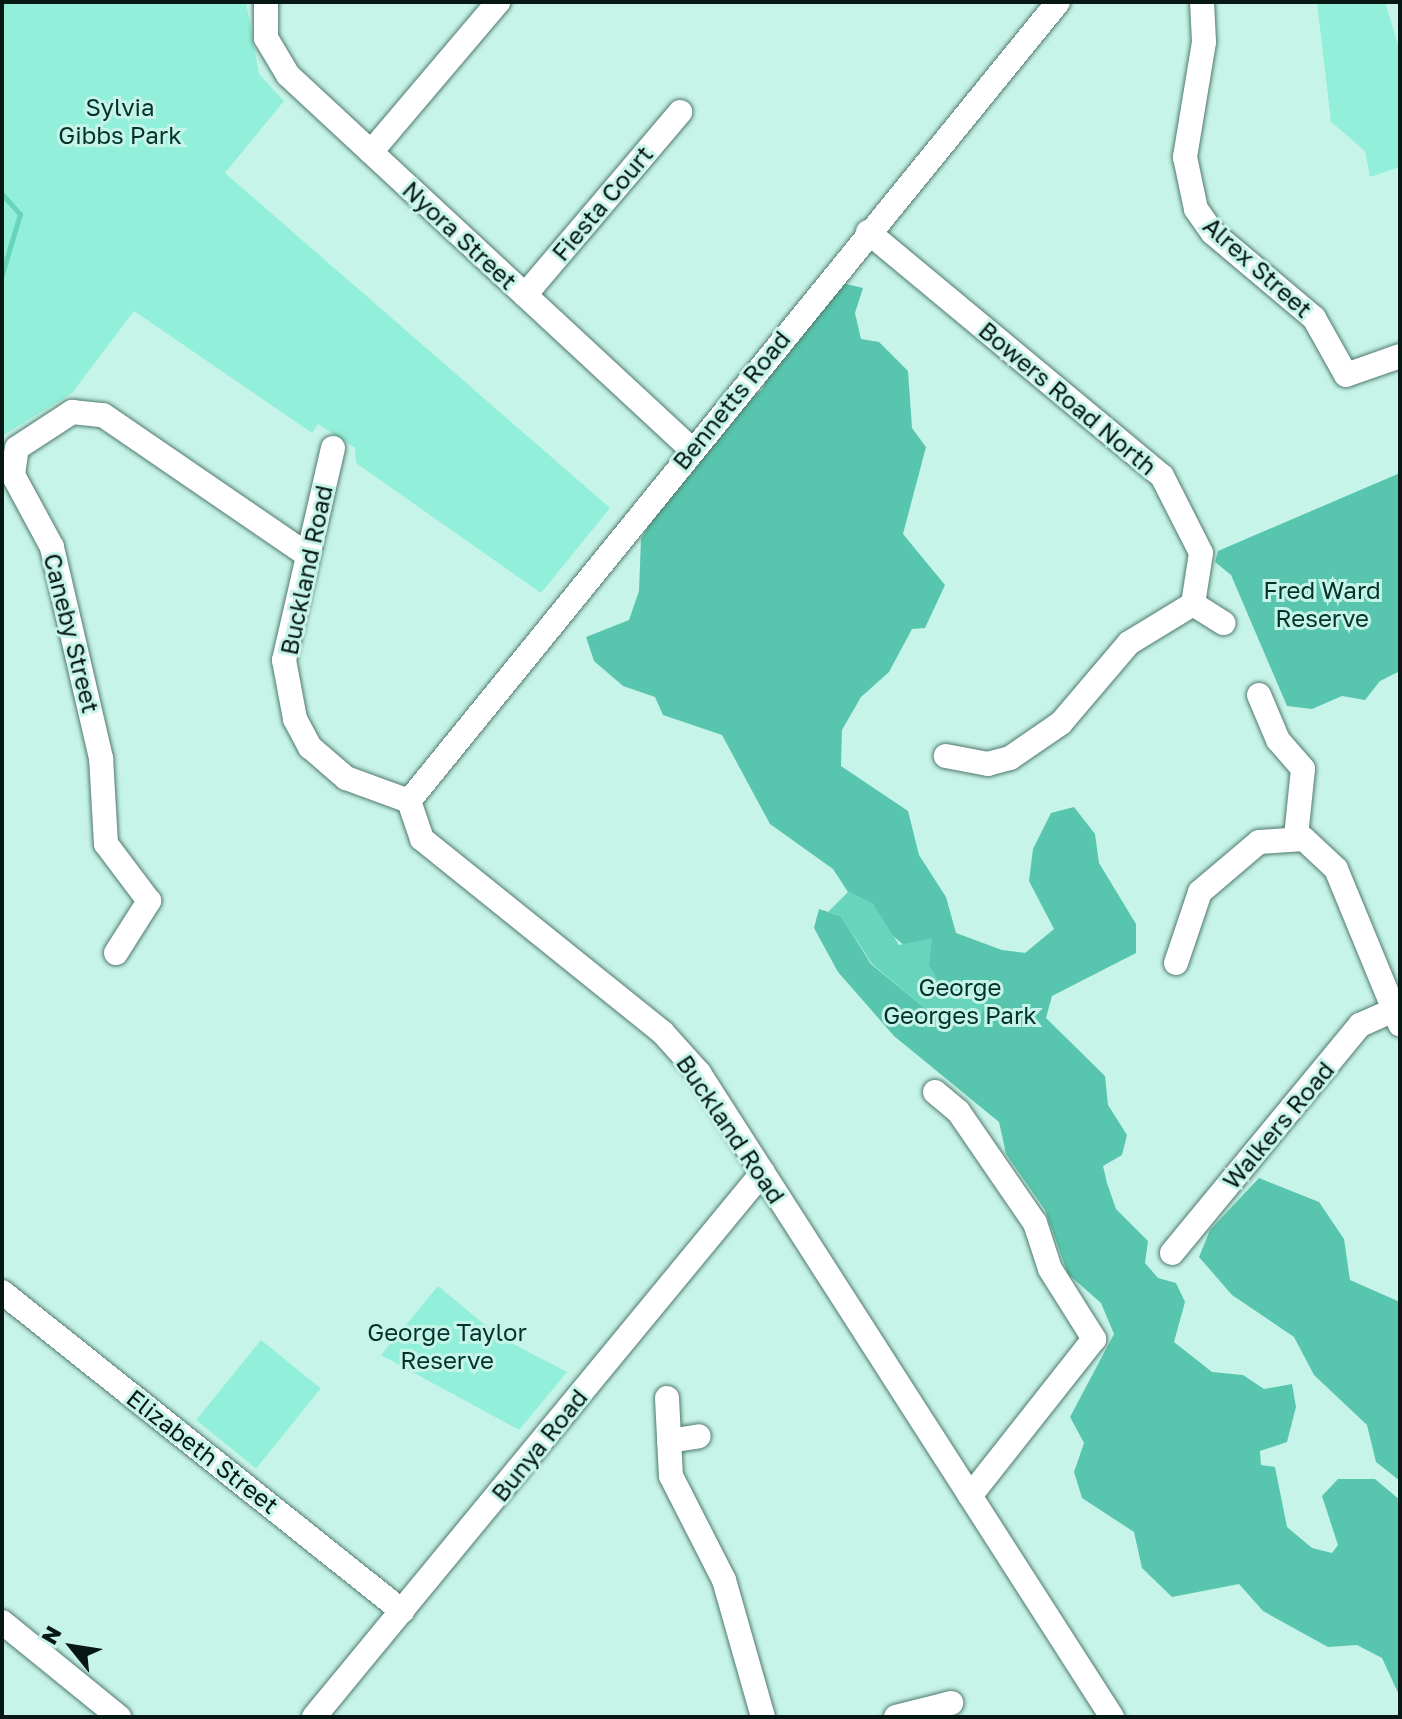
<!DOCTYPE html>
<style>
body{margin:0}
#map{position:relative;width:1402px;height:1719px;overflow:hidden;background:#c7f4e8;font-family:"Golos Text",sans-serif}
div>[style]{position:absolute}
.green>*{inset:0;background:#92efd9;transform-origin:0 0}
.forest>*{inset:0;background:#58c6ae}
.water>*{inset:0;background:#67d5bc}
.stream>*{height:5px;margin:-2.5px;padding:0 2.5px;transform-origin:2.5px;border-radius:2.5px;background:#67d5bc}
.roads{filter:drop-shadow(0 0 2px #50796f) drop-shadow(0 0 2px #50796f)}
.minor>*{height:24px;margin:-12px;padding:0 12px;transform-origin:12px;border-radius:12px;background:#fff}
span{translate:-50% -50%;white-space:nowrap;text-align:center;line-height:1.15;-webkit-text-stroke:6px #c7f4e8;paint-order:stroke}
.park-label{font-size:24px;color:#00342b}
.street-label{font-size:24px;color:#071814}
.frame{position:absolute;inset:0;border:4px solid #071814;pointer-events:none}
.north{position:absolute;left:32px;top:1607px;width:80px;height:80px;-webkit-text-stroke:6px #c7f4e8;paint-order:stroke;rotate:300deg;font-size:22px;font-weight:700;line-height:32px;text-align:center;color:#071814}
.north::after{content:'';display:block;margin:auto;width:28px;height:36px;background:#071814;clip-path:polygon(50% 0,100% 100%,50% 72%,0 100%)}
</style>
<div id="map">
<div class="green">
<div style="clip-path:polygon(2px 2px,246px 2px,259px 74px,284px 101px,225px 173px,610px 508px,541px 593px,356px 463px,355px 448px,318px 424px,312px 433px,134px 311px,72px 393px,2px 436px)"></div>
<div style="clip-path:polygon(1317px 2px,1385px 2px,1400px 51px,1400px 167px,1370px 177px,1365px 151px,1331px 122px)"></div>
<div style="clip-path:polygon(438px 1286px,498px 1336px,567px 1372px,519px 1430px,381px 1355px)"></div>
<div style="left:261px;top:1340px;width:77px;height:103px;rotate:39deg"></div>
</div>
<div class="forest">
<div style="clip-path:polygon(842px 283px,863px 288px,855px 313px,861px 339px,879px 342px,908px 371px,912px 428px,926px 447px,903px 534px,945px 585px,925px 628px,912px 629px,889px 672px,861px 697px,842px 730px,841px 766px,908px 811px,919px 855px,946px 897px,956px 933px,1002px 950px,1025px 953px,1054px 929px,1029px 881px,1033px 849px,1051px 813px,1074px 807px,1095px 834px,1099px 863px,1136px 924px,1136px 953px,1052px 996px,1046px 1018px,1105px 1076px,1108px 1105px,1127px 1135px,1122px 1155px,1103px 1166px,1107px 1183px,1116px 1209px,1148px 1241px,1145px 1263px,1158px 1278px,1176px 1283px,1185px 1302px,1174px 1342px,1212px 1372px,1243px 1375px,1264px 1389px,1292px 1384px,1296px 1407px,1287px 1442px,1260px 1451px,1261px 1465px,1275px 1467px,1287px 1527px,1312px 1548px,1332px 1553px,1338px 1545px,1322px 1496px,1338px 1479px,1375px 1479px,1400px 1500px,1400px 1697px,1382px 1658px,1357px 1645px,1328px 1647px,1263px 1611px,1239px 1584px,1172px 1597px,1142px 1568px,1134px 1532px,1082px 1498px,1074px 1472px,1084px 1443px,1070px 1417px,1114px 1334px,1101px 1303px,1068px 1274px,1045px 1210px,1006px 1154px,999px 1122px,894px 1036px,838px 972px,814px 928px,819px 909px,841px 916px,871px 964px,925px 1008px,955px 1023px,975px 995px,942px 989px,929px 966px,881px 926px,873px 904px,848px 892px,833px 869px,770px 824px,722px 735px,663px 715px,655px 697px,623px 686px,594px 661px,586px 637px,629px 620px,639px 591px,641px 539px,670px 491px,744px 402px,762px 390px,770px 370px)"></div>
<div style="clip-path:polygon(1400px 473px,1400px 671px,1380px 681px,1365px 700px,1342px 696px,1312px 709px,1287px 706px,1231px 575px,1215px 562px,1218px 551px)"></div>
<div style="clip-path:polygon(1259px 1178px,1319px 1202px,1344px 1239px,1350px 1280px,1400px 1302px,1400px 1481px,1376px 1462px,1367px 1425px,1314px 1375px,1294px 1337px,1232px 1295px,1199px 1257px,1210px 1230px)"></div>
</div>
<div class="water">
<div style="clip-path:polygon(848px 892px,873px 904px,899px 945px,932px 938px,929px 966px,942px 988px,986px 1003px,977px 1024px,925px 1008px,872px 964px,841px 916px,828px 912px)"></div>
</div>
<div class="stream">
<div style="left:2px;top:194px;width:27px;rotate:48deg"></div>
<div style="left:20px;top:214px;width:63px;rotate:106.7deg"></div>
</div>
<div class="roads">
<div class="minor">
<div style="left:266px;top:2px;width:36px;rotate:90deg"></div>
<div style="left:266px;top:38px;width:43px;rotate:59.3deg"></div>
<div style="left:288px;top:75px;width:550px;rotate:42.86deg"></div>
<div style="left:1202px;top:2px;width:40px;rotate:87.1deg"></div>
<div style="left:1204px;top:42px;width:117px;rotate:99.4deg"></div>
<div style="left:1185px;top:157px;width:53px;rotate:78.1deg"></div>
<div style="left:1196px;top:209px;width:29px;rotate:55deg"></div>
<div style="left:1213px;top:233px;width:132px;rotate:40.1deg"></div>
<div style="left:1314px;top:318px;width:65px;rotate:60.7deg"></div>
<div style="left:1346px;top:375px;width:57px;rotate:-19.4deg"></div>
<div style="left:371px;top:152px;width:197px;rotate:-49.7deg"></div>
<div style="left:868px;top:232px;width:382px;rotate:39.7deg"></div>
<div style="left:1162px;top:476px;width:86px;rotate:63.1deg"></div>
<div style="left:1201px;top:553px;width:52px;rotate:98.9deg"></div>
<div style="left:1193px;top:604px;width:75px;rotate:148.6deg"></div>
<div style="left:1129px;top:643px;width:105px;rotate:130.4deg"></div>
<div style="left:1061px;top:723px;width:62px;rotate:145.5deg"></div>
<div style="left:1010px;top:758px;width:23px;rotate:165deg"></div>
<div style="left:988px;top:764px;width:43px;rotate:-169.2deg"></div>
<div style="left:525px;top:295px;width:240px;rotate:-49.7deg"></div>
<div style="left:333px;top:448px;width:218px;rotate:103deg"></div>
<div style="left:284px;top:660px;width:60px;rotate:79.4deg"></div>
<div style="left:295px;top:719px;width:32px;rotate:62deg"></div>
<div style="left:310px;top:747px;width:48px;rotate:40.7deg"></div>
<div style="left:346px;top:778px;width:67px;rotate:20.1deg"></div>
<div style="left:1193px;top:604px;width:36px;rotate:32deg"></div>
<div style="left:1259px;top:695px;width:49px;rotate:67.1deg"></div>
<div style="left:1278px;top:740px;width:38px;rotate:49deg"></div>
<div style="left:1303px;top:769px;width:68px;rotate:95.9deg"></div>
<div style="left:409px;top:801px;width:40px;rotate:71.1deg"></div>
<div style="left:422px;top:839px;width:309px;rotate:38.8deg"></div>
<div style="left:663px;top:1033px;width:54px;rotate:48deg"></div>
<div style="left:699px;top:1073px;width:765px;rotate:57.33deg"></div>
<div style="left:409px;top:801px;width:1029px;rotate:-50.91deg"></div>
<div style="left:116px;top:953px;width:62px;rotate:-57.6deg"></div>
<div style="left:149px;top:901px;width:71px;rotate:-127deg"></div>
<div style="left:106px;top:844px;width:86px;rotate:-93.3deg"></div>
<div style="left:101px;top:758px;width:217px;rotate:-103.1deg"></div>
<div style="left:52px;top:547px;width:82px;rotate:-118.4deg"></div>
<div style="left:13px;top:475px;width:27px;rotate:-82deg"></div>
<div style="left:17px;top:448px;width:66px;rotate:-33.2deg"></div>
<div style="left:72px;top:412px;width:31px;rotate:6deg"></div>
<div style="left:103px;top:415px;width:246px;rotate:34.4deg"></div>
<div style="left:1176px;top:963px;width:75px;rotate:-71.3deg"></div>
<div style="left:1200px;top:892px;width:77px;rotate:-40.3deg"></div>
<div style="left:1259px;top:842px;width:45px;rotate:-3.8deg"></div>
<div style="left:1304px;top:839px;width:44px;rotate:43.2deg"></div>
<div style="left:1336px;top:869px;width:168px;rotate:67.6deg"></div>
<div style="left:935px;top:1092px;width:30px;rotate:40deg"></div>
<div style="left:958px;top:1111px;width:136px;rotate:55.5deg"></div>
<div style="left:1035px;top:1223px;width:48px;rotate:71.9deg"></div>
<div style="left:1050px;top:1269px;width:83px;rotate:57.8deg"></div>
<div style="left:1094px;top:1339px;width:200px;rotate:128.3deg"></div>
<div style="left:1172px;top:1253px;width:296px;rotate:-50.5deg"></div>
<div style="left:1360px;top:1025px;width:37px;rotate:-24deg"></div>
<div style="left:2px;top:1292px;width:512px;rotate:38.57deg"></div>
<div style="left:667px;top:1398px;width:78px;rotate:87.1deg"></div>
<div style="left:671px;top:1476px;width:117px;rotate:63deg"></div>
<div style="left:724px;top:1580px;width:142px;rotate:74.1deg"></div>
<div style="left:669px;top:1441px;width:30px;rotate:-9deg"></div>
<div style="left:2px;top:1622px;width:151px;rotate:39.1deg"></div>
<div style="left:314px;top:1717px;width:706px;rotate:-50.52deg"></div>
<div style="left:896px;top:1717px;width:57px;rotate:-14.3deg"></div>
</div>
</div>
<div class="park-label">
<span style="left:120px;top:121px">Sylvia<br>Gibbs Park</span>
<span style="left:1322px;top:604px">Fred Ward<br>Reserve</span>
<span style="left:960px;top:1001px">George<br>Georges Park</span>
<span style="left:447px;top:1346px">George Taylor<br>Reserve</span>
</div>
<div class="street-label">
<span style="left:602px;top:203px;rotate:-50deg">Fiesta Court</span>
<span style="left:460px;top:235px;rotate:43deg">Nyora Street</span>
<span style="left:1258px;top:267px;rotate:42deg">Alrex Street</span>
<span style="left:1068px;top:398px;rotate:40deg">Bowers Road North</span>
<span style="left:731px;top:400px;rotate:-51deg">Bennetts Road</span>
<span style="left:306px;top:570px;rotate:-78deg">Buckland Road</span>
<span style="left:72px;top:633px;rotate:76deg">Caneby Street</span>
<span style="left:1278px;top:1125px;rotate:-50deg">Walkers Road</span>
<span style="left:731px;top:1129px;rotate:56deg">Buckland Road</span>
<span style="left:539px;top:1445px;rotate:-51deg">Bunya Road</span>
<span style="left:203px;top:1451px;rotate:38deg">Elizabeth Street</span>
</div>
<div class="frame"></div>
<div class="north">N</div>
</div>
